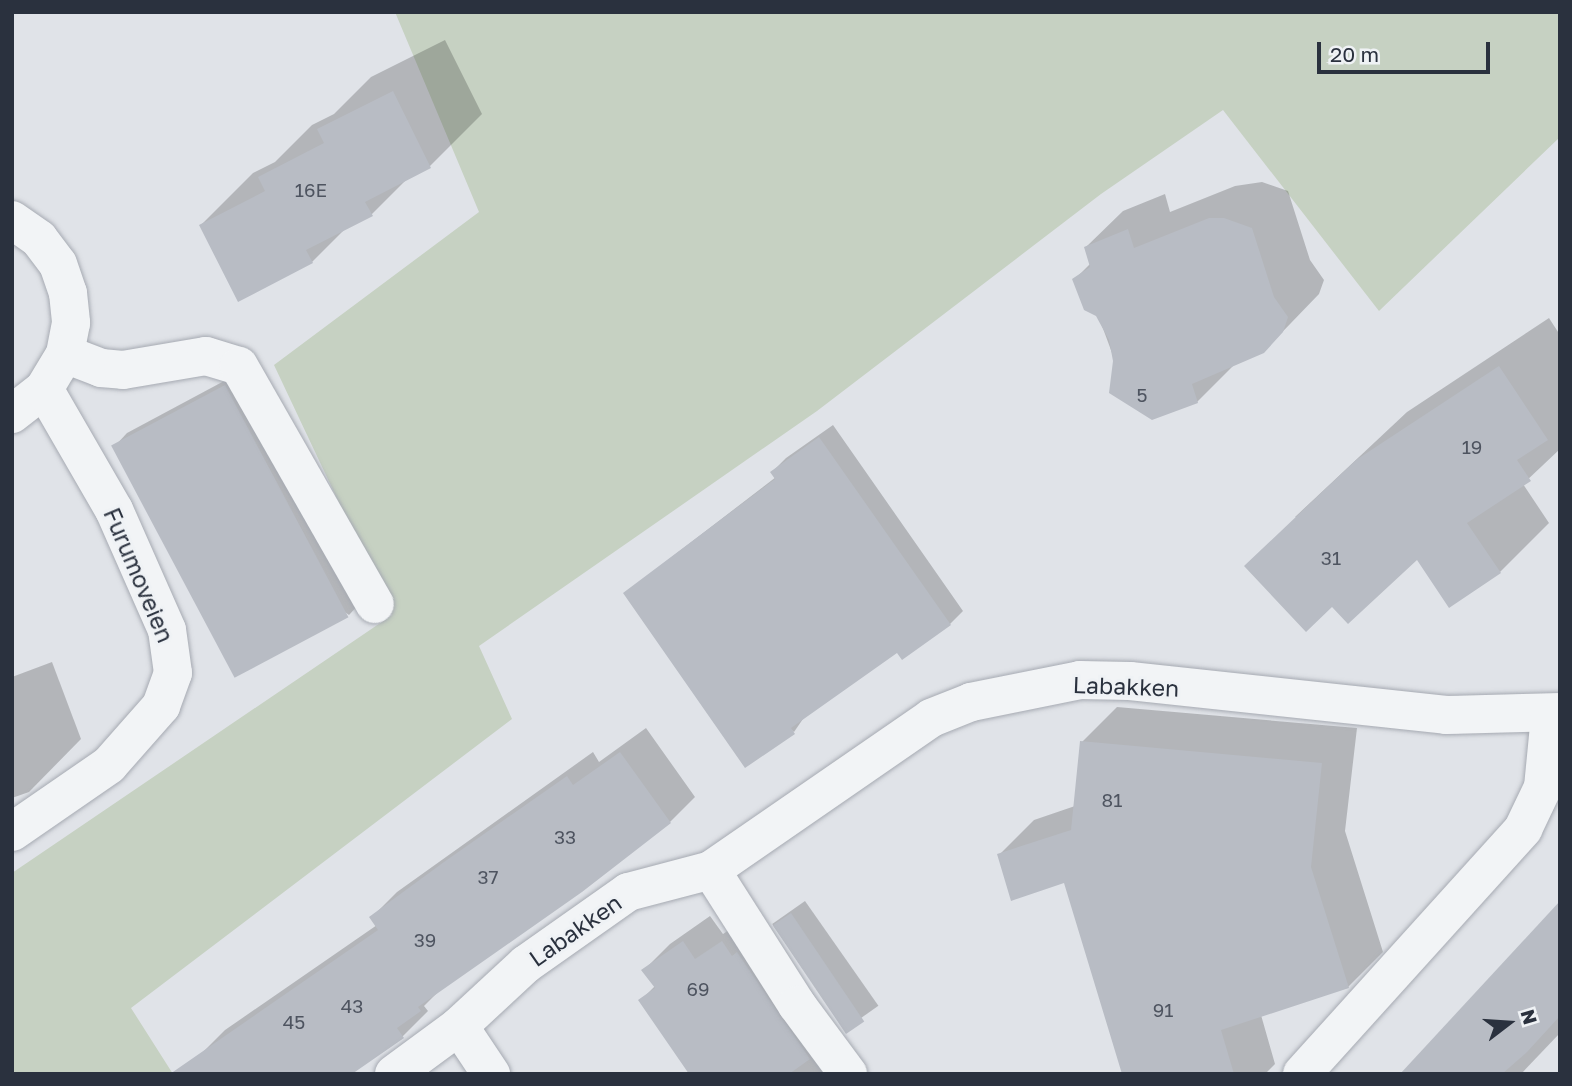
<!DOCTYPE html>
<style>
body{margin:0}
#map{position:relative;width:1572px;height:1086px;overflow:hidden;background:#e0e3e8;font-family:"Golos Text",sans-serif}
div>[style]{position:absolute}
.green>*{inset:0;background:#c6d1c2}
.shadow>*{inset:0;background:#0003;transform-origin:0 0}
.building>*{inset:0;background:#b8bcc4;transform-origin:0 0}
.roads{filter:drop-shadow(0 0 2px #a6aab2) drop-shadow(0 0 2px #a6aab2)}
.minor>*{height:38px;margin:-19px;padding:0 19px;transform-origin:19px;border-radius:19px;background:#f2f4f6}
span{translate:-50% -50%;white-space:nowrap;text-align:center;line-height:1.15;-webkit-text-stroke:6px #eff2f5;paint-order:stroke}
.number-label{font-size:19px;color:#4e5460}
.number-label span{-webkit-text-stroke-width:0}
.street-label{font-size:23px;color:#2a313e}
.frame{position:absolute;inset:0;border:14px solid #2a313e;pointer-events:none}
.north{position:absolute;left:1474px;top:988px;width:70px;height:70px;-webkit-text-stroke:5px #eff2f5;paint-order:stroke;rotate:73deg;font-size:19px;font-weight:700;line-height:28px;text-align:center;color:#2a313e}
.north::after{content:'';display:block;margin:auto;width:24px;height:32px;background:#2a313e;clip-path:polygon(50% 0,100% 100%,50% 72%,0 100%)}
.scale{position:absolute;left:1317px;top:42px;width:173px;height:32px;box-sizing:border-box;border:4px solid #2a313e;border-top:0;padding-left:9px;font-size:21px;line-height:24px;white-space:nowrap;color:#2a313e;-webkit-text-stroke:5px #eff2f5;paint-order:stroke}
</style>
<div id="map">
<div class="green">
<div style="clip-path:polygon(395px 12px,1560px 12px,1560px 137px,1379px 311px,1223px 110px,1101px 194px,817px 411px,479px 646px,512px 719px,131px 1008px,173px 1074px,12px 1074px,12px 873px,392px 615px,274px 365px,479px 212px)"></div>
</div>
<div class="shadow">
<div style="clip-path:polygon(445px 40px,482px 114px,430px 166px,409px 177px,371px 215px,347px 227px,312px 262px,201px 225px,253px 173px,275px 162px,312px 125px,334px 114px,371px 77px)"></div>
<div style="clip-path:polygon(1262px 182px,1288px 191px,1310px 260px,1324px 280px,1319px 294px,1263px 352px,1234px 365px,1197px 402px,1115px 361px,1098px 315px,1074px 280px,1091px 263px,1086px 247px,1123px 211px,1165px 194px,1170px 212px,1235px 186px)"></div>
<div style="clip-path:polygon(1549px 318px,1560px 335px,1560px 449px,1523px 484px,1549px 523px,1500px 572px,1417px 557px,1295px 517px,1407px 412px)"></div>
<div style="clip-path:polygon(239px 373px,362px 601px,349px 615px,114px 447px,127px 433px)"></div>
<div style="clip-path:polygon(833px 425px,963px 611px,950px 624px,898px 651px,805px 716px,794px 732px,625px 593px,776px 477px,772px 472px,786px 458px)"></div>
<div style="clip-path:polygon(52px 662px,81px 739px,29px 792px,12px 798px,12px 677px)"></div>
<div style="clip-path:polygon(1117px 707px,1357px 728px,1345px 831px,1383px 952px,1348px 987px,1261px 1015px,1275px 1064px,1265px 1074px,1124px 1074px,1065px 881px,999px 855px,1034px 820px,1075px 806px,1082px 742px)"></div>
<div style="clip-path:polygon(646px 728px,695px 797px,670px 822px,442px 988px,424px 1006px,428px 1011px,403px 1036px,349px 1074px,200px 1055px,225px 1030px,377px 925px,372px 917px,397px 892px,593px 752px,599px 762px)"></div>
<div style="left:805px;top:901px;width:128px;height:40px;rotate:55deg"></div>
<div style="clip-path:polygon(1560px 905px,1560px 1033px,1521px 1074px,1473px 1074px)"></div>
<div style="clip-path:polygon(710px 916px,723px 934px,749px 916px,863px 1074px,692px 1074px,641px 1000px,655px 986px,644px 970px,670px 944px)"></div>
</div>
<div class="building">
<div style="clip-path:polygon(393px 91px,431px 168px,365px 202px,373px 216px,306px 250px,313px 263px,238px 302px,199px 225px,265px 191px,258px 177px,324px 143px,317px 129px)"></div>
<div style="clip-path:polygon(1209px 218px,1224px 218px,1252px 228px,1274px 297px,1288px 317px,1283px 332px,1264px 353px,1192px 384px,1198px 403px,1152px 420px,1109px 393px,1113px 361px,1109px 340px,1096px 316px,1084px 310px,1072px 279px,1090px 267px,1084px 247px,1128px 229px,1134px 248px)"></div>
<div style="clip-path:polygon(1499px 366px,1548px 440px,1517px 460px,1531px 481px,1467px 523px,1501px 573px,1449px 608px,1417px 560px,1348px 624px,1332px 607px,1306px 632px,1244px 566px,1356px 460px)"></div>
<div style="left:225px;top:385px;width:263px;height:129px;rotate:62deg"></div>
<div style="clip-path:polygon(819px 437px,951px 625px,902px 660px,897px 653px,791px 728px,795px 734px,745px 768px,623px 593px,775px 479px,770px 472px)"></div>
<div style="clip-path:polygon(1080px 741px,1322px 763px,1311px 867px,1349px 988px,1221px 1030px,1234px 1074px,1122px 1074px,1064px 883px,1011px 901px,997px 854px,1071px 830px)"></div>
<div style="clip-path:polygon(620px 752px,671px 823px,582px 892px,418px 1007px,421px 1011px,397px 1028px,404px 1038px,352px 1074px,170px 1074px,378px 930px,369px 917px,444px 862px,567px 776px,573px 785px)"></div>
<div style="clip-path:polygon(1560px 901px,1560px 1016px,1527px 1052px,1502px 1074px,1400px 1074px)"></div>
<div style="left:791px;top:913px;width:131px;height:22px;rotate:56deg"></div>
<div style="clip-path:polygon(683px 941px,695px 959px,722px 941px,732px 956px,737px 952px,810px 1059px,789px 1074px,689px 1074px,638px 1000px,655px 988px,641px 970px)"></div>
</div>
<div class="roads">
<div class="minor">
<div style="left:12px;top:220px;width:33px;rotate:35deg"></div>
<div style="left:39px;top:239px;width:31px;rotate:53deg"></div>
<div style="left:58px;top:264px;width:31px;rotate:71deg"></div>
<div style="left:68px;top:293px;width:30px;rotate:84deg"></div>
<div style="left:71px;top:323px;width:32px;rotate:101deg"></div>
<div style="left:65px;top:354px;width:41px;rotate:121deg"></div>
<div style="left:44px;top:389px;width:41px;rotate:142deg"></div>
<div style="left:65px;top:354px;width:39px;rotate:21deg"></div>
<div style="left:101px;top:368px;width:22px;rotate:5deg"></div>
<div style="left:123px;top:370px;width:84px;rotate:-9.6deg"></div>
<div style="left:206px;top:356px;width:34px;rotate:17deg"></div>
<div style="left:239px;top:366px;width:274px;rotate:60.3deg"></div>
<div style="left:12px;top:832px;width:118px;rotate:-34.6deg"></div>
<div style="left:109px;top:765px;width:79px;rotate:-48.6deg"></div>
<div style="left:161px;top:706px;width:35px;rotate:-70deg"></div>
<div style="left:173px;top:673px;width:43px;rotate:-97.9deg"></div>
<div style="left:167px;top:630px;width:131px;rotate:-113.8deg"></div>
<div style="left:114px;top:510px;width:140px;rotate:-120deg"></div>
<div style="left:711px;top:870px;width:160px;rotate:57.5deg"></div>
<div style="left:797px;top:1005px;width:86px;rotate:53.5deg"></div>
<div style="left:459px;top:1026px;width:58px;rotate:56.3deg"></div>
<div style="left:394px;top:1074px;width:81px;rotate:-36.4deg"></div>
<div style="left:459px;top:1026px;width:91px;rotate:-42.8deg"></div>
<div style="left:526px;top:964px;width:125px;rotate:-35.2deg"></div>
<div style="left:628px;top:892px;width:86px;rotate:-14.8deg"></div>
<div style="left:711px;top:870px;width:267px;rotate:-34.6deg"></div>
<div style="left:931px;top:718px;width:43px;rotate:-21.8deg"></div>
<div style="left:971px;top:702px;width:111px;rotate:-11.4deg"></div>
<div style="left:1080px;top:680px;width:50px;rotate:1.1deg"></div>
<div style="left:1130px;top:681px;width:318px;rotate:6.1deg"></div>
<div style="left:1446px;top:715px;width:114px;rotate:-1.5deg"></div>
<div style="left:1302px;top:1074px;width:330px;rotate:-47.9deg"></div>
<div style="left:1523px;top:829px;width:47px;rotate:-64.5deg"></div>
<div style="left:1543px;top:787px;width:72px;rotate:-84.4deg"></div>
</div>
</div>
<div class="number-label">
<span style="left:311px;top:190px">16E</span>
<span style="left:1142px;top:395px">5</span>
<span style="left:1472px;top:447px">19</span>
<span style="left:1331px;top:558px">31</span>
<span style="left:1112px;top:800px">81</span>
<span style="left:565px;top:837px">33</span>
<span style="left:488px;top:877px">37</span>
<span style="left:425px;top:940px">39</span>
<span style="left:698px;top:989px">69</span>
<span style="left:352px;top:1006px">43</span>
<span style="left:1163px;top:1010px">91</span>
<span style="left:294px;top:1022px">45</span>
</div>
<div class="street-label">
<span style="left:139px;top:575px;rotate:67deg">Furumoveien</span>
<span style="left:1126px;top:686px;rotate:2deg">Labakken</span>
<span style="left:575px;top:930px;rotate:-35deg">Labakken</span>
</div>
<div class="frame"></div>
<div class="north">N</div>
<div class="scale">20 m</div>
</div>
